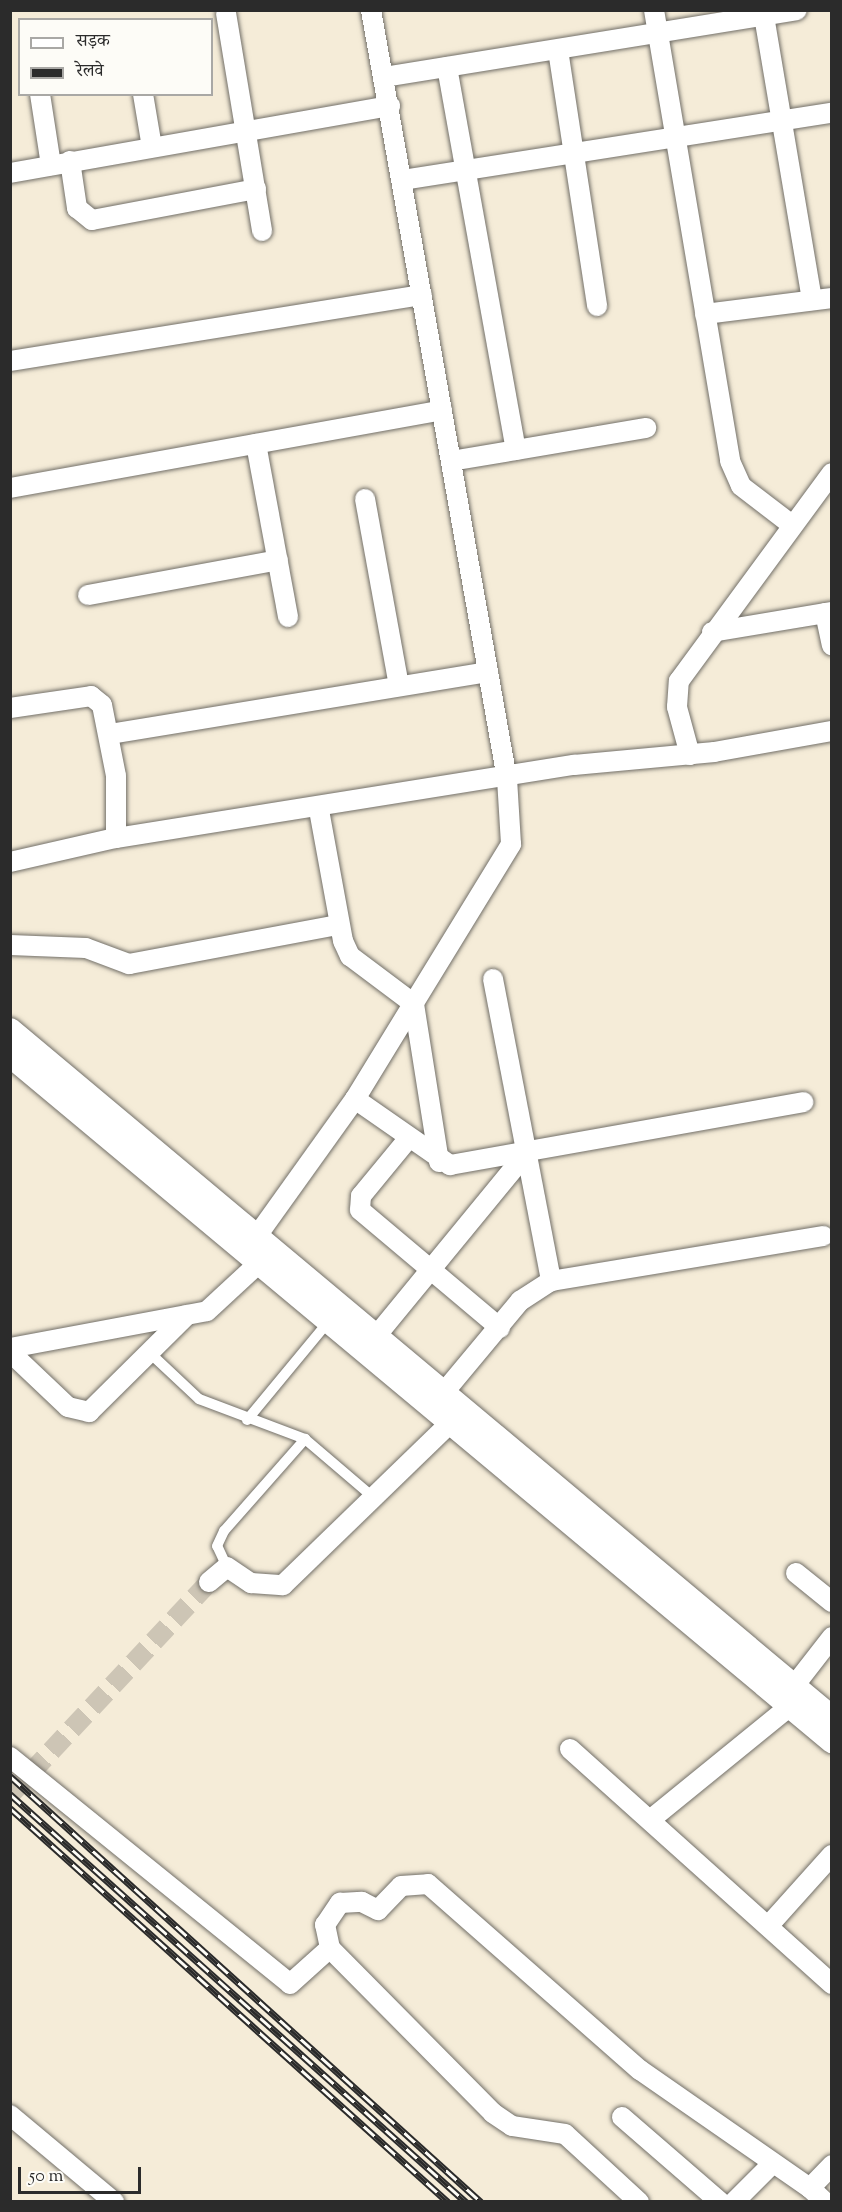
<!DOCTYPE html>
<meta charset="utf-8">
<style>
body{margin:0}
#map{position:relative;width:842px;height:2212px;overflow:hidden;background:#f5ecd8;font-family:"Sorts Mill Goudy","Noto Serif Devanagari",serif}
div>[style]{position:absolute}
.minor-tunnel>*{height:20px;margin-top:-10px;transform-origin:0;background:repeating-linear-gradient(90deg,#cdc5b5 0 20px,transparent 0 30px)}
.roads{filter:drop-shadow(0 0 2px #726f68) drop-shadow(0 0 2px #726f68)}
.service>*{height:10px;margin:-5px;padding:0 5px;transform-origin:5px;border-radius:5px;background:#fff}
.minor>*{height:20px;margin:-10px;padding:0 10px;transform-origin:10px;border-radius:10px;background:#fff}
.tertiary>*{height:24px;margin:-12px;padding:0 12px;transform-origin:12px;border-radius:12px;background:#fff}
.rail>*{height:7px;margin-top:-3.5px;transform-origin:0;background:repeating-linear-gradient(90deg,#fdfcf7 0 14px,#2b2b2b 0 28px);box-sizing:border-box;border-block:2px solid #2b2b2b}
span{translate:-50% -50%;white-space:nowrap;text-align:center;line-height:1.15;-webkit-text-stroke:5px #fdfcf7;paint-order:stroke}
.frame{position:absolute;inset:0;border:12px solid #2b2b2b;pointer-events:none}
.legend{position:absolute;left:18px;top:18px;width:195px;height:78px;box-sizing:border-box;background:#fdfcf7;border:2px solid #a9a8a5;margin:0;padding:8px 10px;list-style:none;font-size:18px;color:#2b2b2b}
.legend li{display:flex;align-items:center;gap:12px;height:30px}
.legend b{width:30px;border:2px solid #a9a8a5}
.scale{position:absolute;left:18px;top:2167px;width:123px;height:27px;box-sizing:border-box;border:3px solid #2b2b2b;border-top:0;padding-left:8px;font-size:18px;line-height:21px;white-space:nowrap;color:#2b2b2b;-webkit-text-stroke:4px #fdfcf7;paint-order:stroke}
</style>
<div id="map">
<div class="minor-tunnel">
<div style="left:10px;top:1795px;width:291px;rotate:-46.9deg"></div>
</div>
<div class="roads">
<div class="service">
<div style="left:151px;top:1354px;width:66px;rotate:43.2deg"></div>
<div style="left:199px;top:1399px;width:113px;rotate:20.7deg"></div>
<div style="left:305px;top:1439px;width:89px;rotate:40.5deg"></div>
<div style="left:247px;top:1420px;width:129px;rotate:-50.4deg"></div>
<div style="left:227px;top:1567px;width:23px;rotate:-115deg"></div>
<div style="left:217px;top:1546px;width:17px;rotate:-65deg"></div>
<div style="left:224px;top:1531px;width:123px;rotate:-48.6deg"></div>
</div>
<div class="minor">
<div style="left:654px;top:10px;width:457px;rotate:80.4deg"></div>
<div style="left:730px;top:461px;width:27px;rotate:66deg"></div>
<div style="left:741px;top:486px;width:64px;rotate:37.4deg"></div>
<div style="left:226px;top:13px;width:221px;rotate:80.6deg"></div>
<div style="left:764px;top:16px;width:288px;rotate:80.4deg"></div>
<div style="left:558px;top:50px;width:259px;rotate:81.3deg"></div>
<div style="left:447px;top:67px;width:389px;rotate:79.8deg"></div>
<div style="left:384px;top:77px;width:418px;rotate:-9.2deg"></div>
<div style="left:40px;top:94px;width:72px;rotate:81.2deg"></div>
<div style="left:143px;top:94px;width:54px;rotate:80.4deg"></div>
<div style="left:70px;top:161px;width:48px;rotate:81.5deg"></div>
<div style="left:77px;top:208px;width:19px;rotate:39deg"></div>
<div style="left:92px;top:220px;width:167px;rotate:-10.7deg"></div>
<div style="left:10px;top:173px;width:386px;rotate:-10deg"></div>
<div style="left:402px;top:180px;width:435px;rotate:-8.9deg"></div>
<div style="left:705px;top:314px;width:128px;rotate:-7.2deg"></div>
<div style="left:10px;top:361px;width:417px;rotate:-9.1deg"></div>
<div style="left:256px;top:444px;width:176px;rotate:79.5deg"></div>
<div style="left:451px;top:461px;width:198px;rotate:-9.6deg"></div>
<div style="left:10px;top:488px;width:439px;rotate:-10.2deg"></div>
<div style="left:365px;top:499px;width:190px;rotate:79.7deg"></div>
<div style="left:88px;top:595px;width:193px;rotate:-10.4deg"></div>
<div style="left:825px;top:613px;width:33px;rotate:78deg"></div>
<div style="left:712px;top:632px;width:122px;rotate:-9.5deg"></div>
<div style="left:10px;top:708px;width:82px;rotate:-8.4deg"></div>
<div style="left:91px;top:696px;width:14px;rotate:39deg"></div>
<div style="left:102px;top:705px;width:72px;rotate:78.8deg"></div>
<div style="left:116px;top:776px;width:62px;rotate:90deg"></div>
<div style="left:110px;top:734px;width:383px;rotate:-9.3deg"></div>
<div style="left:690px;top:755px;width:50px;rotate:-105.2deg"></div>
<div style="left:677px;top:707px;width:26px;rotate:-86deg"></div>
<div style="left:679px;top:681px;width:258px;rotate:-53.7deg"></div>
<div style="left:319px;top:810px;width:133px;rotate:79.6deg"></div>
<div style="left:343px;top:941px;width:17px;rotate:65deg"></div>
<div style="left:350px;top:956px;width:80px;rotate:36.9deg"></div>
<div style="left:414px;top:1004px;width:160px;rotate:81deg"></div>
<div style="left:10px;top:862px;width:109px;rotate:-12.8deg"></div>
<div style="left:116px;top:838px;width:464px;rotate:-9.1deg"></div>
<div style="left:574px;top:765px;width:141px;rotate:-5.3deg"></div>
<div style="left:714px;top:752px;width:120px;rotate:-10.1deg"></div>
<div style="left:10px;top:945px;width:76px;rotate:2.3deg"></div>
<div style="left:86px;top:948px;width:46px;rotate:20.4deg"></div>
<div style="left:129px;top:964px;width:213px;rotate:-10.6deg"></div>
<div style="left:493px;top:979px;width:308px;rotate:79.1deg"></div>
<div style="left:355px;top:1099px;width:116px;rotate:34.8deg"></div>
<div style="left:450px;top:1165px;width:359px;rotate:-10.1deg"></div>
<div style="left:408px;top:1139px;width:74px;rotate:129.5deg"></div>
<div style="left:361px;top:1196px;width:14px;rotate:94deg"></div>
<div style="left:360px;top:1210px;width:183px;rotate:40.1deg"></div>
<div style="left:249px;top:1247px;width:182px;rotate:-54.4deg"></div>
<div style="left:355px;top:1099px;width:299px;rotate:-58.5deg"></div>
<div style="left:511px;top:844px;width:65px;rotate:-93.5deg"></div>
<div style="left:507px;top:779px;width:781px;rotate:-100.03deg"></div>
<div style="left:377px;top:1335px;width:233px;rotate:-50.6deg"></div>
<div style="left:10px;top:1348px;width:200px;rotate:-10.6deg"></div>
<div style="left:207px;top:1311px;width:69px;rotate:-42.7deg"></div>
<div style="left:10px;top:1352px;width:80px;rotate:43.5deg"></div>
<div style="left:68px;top:1407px;width:22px;rotate:13deg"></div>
<div style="left:89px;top:1412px;width:138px;rotate:-44.7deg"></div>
<div style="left:435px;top:1403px;width:133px;rotate:-50.2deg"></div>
<div style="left:520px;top:1301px;width:37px;rotate:-33deg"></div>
<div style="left:551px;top:1281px;width:276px;rotate:-9.4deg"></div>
<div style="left:796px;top:1573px;width:46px;rotate:38.9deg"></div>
<div style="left:209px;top:1582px;width:23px;rotate:-40deg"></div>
<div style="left:227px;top:1567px;width:29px;rotate:34deg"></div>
<div style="left:251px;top:1583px;width:32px;rotate:4deg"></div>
<div style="left:283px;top:1585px;width:235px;rotate:-44.1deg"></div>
<div style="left:794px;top:1686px;width:62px;rotate:-52.2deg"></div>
<div style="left:570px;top:1749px;width:352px;rotate:41.9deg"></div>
<div style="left:10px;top:1757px;width:360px;rotate:39deg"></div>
<div style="left:290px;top:1984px;width:54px;rotate:-42deg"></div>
<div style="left:650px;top:1820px;width:179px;rotate:-39.1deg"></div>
<div style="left:770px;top:1924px;width:93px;rotate:-48.1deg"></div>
<div style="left:10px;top:2115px;width:136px;rotate:39.9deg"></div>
<div style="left:622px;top:2117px;width:130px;rotate:40.9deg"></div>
<div style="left:639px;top:2202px;width:100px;rotate:-137.4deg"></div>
<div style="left:565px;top:2134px;width:54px;rotate:-171.4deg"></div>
<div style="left:512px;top:2126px;width:23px;rotate:-146deg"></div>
<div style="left:493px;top:2113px;width:232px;rotate:-134.7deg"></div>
<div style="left:330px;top:1948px;width:24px;rotate:-102deg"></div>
<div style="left:325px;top:1925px;width:27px;rotate:-56deg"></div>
<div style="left:340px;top:1903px;width:22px;rotate:-3deg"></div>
<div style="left:362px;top:1902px;width:18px;rotate:27deg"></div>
<div style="left:378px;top:1910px;width:33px;rotate:-46deg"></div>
<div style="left:401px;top:1886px;width:27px;rotate:-4deg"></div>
<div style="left:428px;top:1884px;width:282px;rotate:41.3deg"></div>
<div style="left:640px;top:2070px;width:207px;rotate:34.8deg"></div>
<div style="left:734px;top:2202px;width:52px;rotate:-45deg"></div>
<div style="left:825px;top:2202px;width:21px;rotate:-137deg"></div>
<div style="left:810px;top:2188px;width:32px;rotate:-46deg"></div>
</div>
<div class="tertiary">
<div style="left:10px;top:1030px;width:1072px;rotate:39.93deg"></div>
<div style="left:10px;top:1055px;width:1071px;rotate:39.85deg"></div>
</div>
</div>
<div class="rail">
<div style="left:10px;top:1776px;width:635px;rotate:42.13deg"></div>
<div style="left:10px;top:1794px;width:612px;rotate:41.82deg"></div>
<div style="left:10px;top:1808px;width:589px;rotate:41.97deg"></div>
</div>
<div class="frame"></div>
<ul class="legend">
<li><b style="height:8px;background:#fff"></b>सड़क</li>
<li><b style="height:8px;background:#2b2b2b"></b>रेलवे</li>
</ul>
<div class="scale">50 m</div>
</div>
